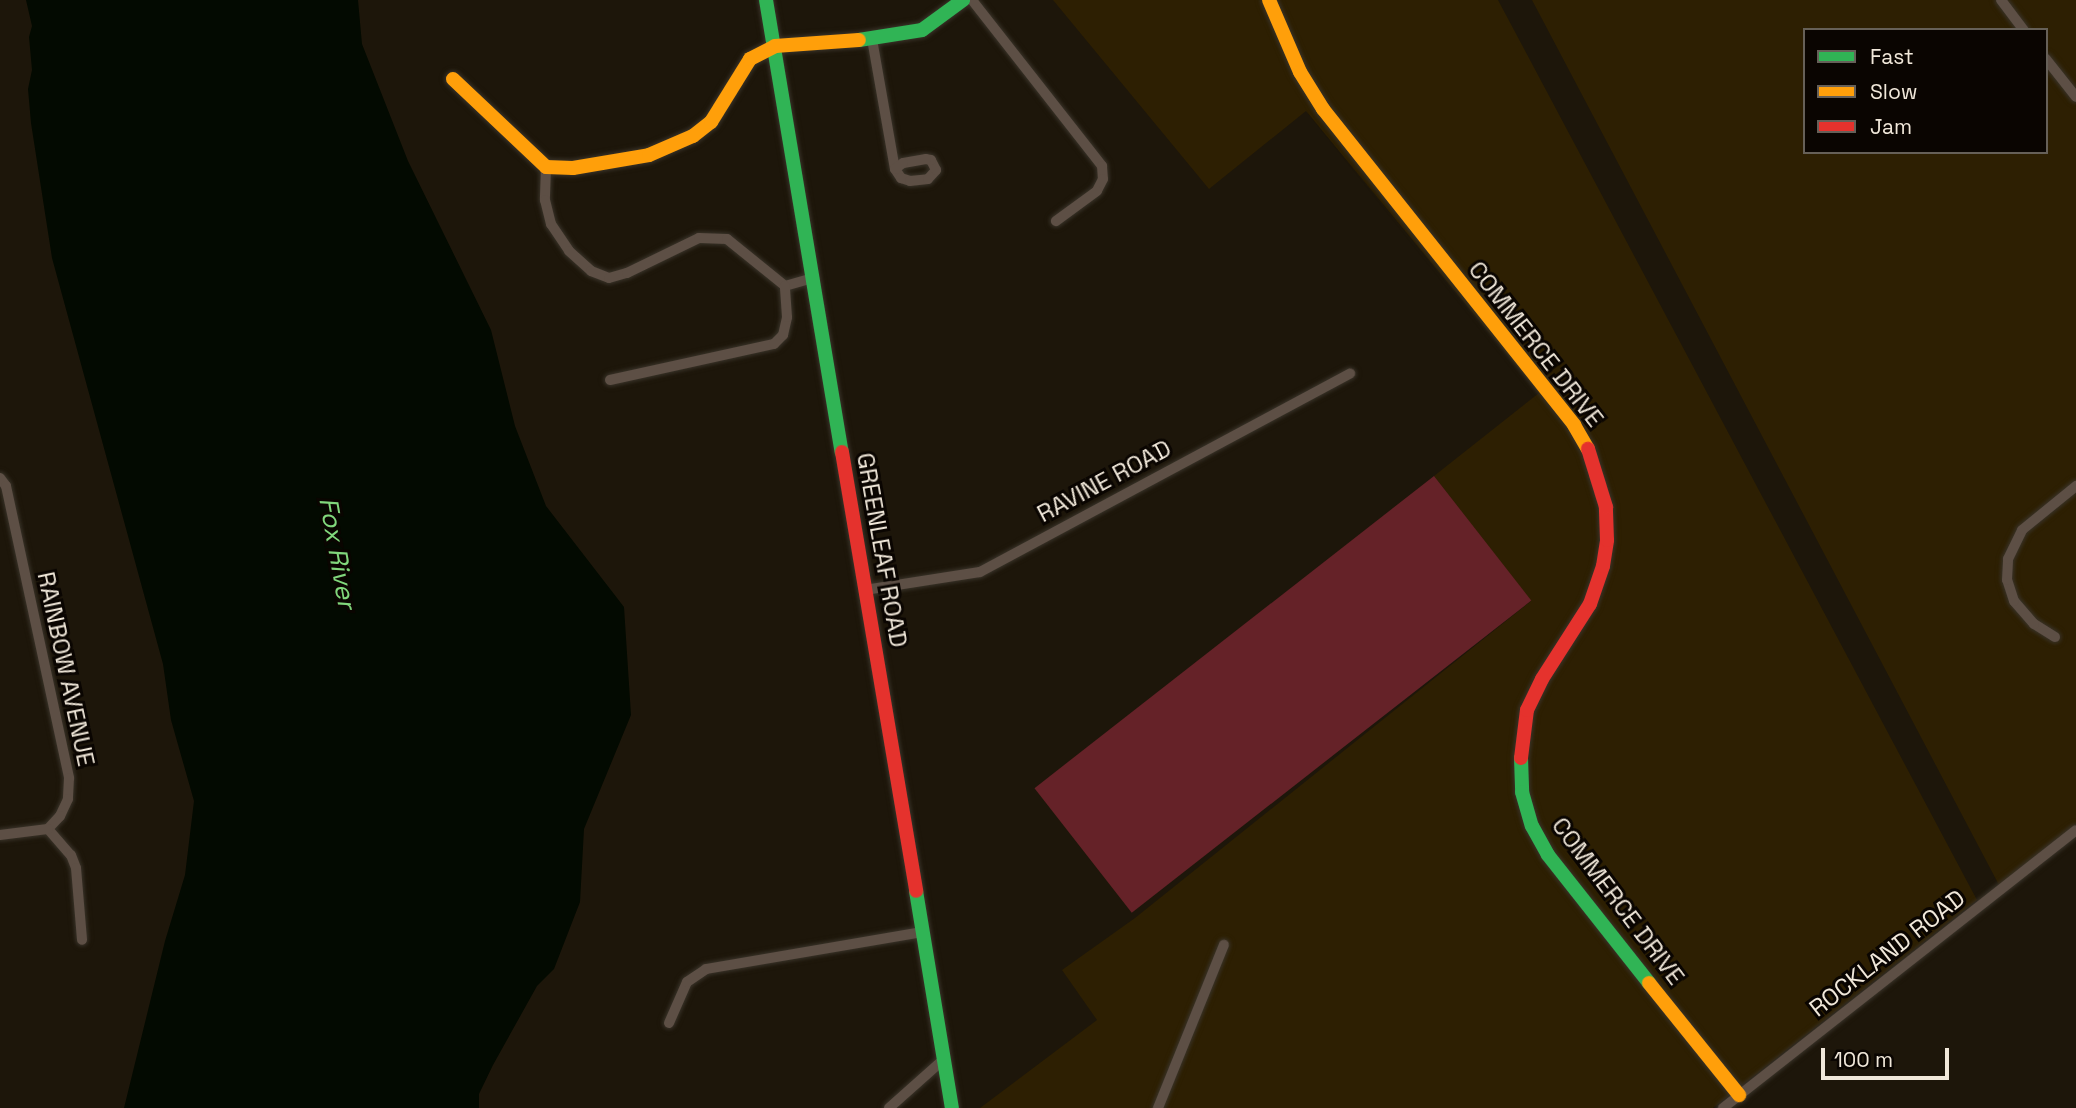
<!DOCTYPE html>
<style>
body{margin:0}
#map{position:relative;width:2076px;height:1108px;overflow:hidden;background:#1d160a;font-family:"Space Grotesk",sans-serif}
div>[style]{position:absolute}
.built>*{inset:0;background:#2d1f02}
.green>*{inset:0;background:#652228;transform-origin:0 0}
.water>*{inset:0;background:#030a01}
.roads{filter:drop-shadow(0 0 2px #393329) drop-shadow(0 0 2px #393329)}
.street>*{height:10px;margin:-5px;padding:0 5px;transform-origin:5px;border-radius:5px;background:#5d4f45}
.fast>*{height:14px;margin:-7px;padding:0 7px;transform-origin:7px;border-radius:7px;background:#30b455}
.slow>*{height:14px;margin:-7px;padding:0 7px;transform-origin:7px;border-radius:7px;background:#ff9f0a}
.jam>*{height:14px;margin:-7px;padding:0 7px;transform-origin:7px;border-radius:7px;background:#e5322d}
span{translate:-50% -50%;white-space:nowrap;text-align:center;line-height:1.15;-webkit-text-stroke:6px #0a0501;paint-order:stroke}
.street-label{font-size:24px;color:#f1e8da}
.water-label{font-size:26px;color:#81d77c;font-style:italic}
.legend{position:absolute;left:1803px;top:28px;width:245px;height:126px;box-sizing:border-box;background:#0a0501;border:2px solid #666058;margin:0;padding:9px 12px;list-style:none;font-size:21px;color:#f1e8da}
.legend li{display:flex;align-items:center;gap:14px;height:35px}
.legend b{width:35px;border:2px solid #666058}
.scale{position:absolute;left:1821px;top:1048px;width:128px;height:32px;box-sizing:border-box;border:4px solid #f1e8da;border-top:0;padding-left:9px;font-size:21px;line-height:24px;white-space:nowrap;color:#f1e8da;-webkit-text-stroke:5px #0a0501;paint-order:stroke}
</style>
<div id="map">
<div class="built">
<div style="clip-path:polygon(1053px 0,1498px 0,1977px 900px,1713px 1108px,980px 1108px,1097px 1020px,1062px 970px,1135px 918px,1531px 601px,1434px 476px,1539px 393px,1306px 111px,1209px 189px)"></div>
<div style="clip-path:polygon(evenodd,1532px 0,2076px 0,2076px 824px,1999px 885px,1532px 0,1805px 30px,2046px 30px,2046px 152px,1805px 152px,1805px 30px)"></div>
</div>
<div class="green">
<div style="left:1434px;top:476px;width:158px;height:507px;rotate:52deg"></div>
</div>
<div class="water">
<div style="clip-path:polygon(26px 0,358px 0,362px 44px,408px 161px,491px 330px,515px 426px,546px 506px,624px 607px,631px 715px,584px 829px,580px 902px,554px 969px,537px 986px,493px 1065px,479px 1094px,479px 1108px,124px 1108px,165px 941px,185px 875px,194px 801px,171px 720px,163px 664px,52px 258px,31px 123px,28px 89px,32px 70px,29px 37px,32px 26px)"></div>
</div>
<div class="roads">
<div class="street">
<div style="left:972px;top:0;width:211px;rotate:51.9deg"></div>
<div style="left:1102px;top:166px;width:13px;rotate:86deg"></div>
<div style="left:1103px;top:179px;width:13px;rotate:117deg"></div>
<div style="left:1097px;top:191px;width:51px;rotate:143.8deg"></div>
<div style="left:2001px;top:0;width:38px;rotate:53deg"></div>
<div style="left:872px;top:39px;width:132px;rotate:80deg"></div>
<div style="left:895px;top:169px;width:11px;rotate:56deg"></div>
<div style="left:901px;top:178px;width:9px;rotate:18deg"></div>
<div style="left:910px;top:181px;width:18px;rotate:-6deg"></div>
<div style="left:928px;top:179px;width:12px;rotate:-48deg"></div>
<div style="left:936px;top:170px;width:11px;rotate:-117deg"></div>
<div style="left:931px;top:160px;width:5px;rotate:-169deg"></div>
<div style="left:926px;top:159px;width:23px;rotate:170deg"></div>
<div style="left:903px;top:163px;width:10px;rotate:143deg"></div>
<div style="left:2046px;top:59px;width:48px;rotate:51.7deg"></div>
<div style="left:546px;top:167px;width:33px;rotate:92deg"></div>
<div style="left:545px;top:200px;width:25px;rotate:76deg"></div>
<div style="left:551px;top:224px;width:32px;rotate:56deg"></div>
<div style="left:569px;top:251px;width:30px;rotate:42deg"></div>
<div style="left:591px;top:271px;width:19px;rotate:21deg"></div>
<div style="left:609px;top:278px;width:19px;rotate:-16deg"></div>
<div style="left:627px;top:273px;width:80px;rotate:-25.9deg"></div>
<div style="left:699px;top:238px;width:28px;rotate:2deg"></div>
<div style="left:727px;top:239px;width:75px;rotate:39deg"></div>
<div style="left:785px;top:286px;width:29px;rotate:-16deg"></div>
<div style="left:610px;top:380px;width:168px;rotate:-12.4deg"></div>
<div style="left:774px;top:344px;width:13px;rotate:-45deg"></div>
<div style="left:783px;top:335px;width:18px;rotate:-77deg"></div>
<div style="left:787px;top:317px;width:31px;rotate:-94deg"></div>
<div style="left:0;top:478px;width:10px;rotate:53deg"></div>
<div style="left:6px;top:486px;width:299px;rotate:77.8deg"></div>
<div style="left:69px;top:778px;width:21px;rotate:93deg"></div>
<div style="left:68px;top:799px;width:19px;rotate:115deg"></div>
<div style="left:60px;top:816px;width:18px;rotate:133deg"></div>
<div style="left:865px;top:590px;width:116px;rotate:-8.9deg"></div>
<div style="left:980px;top:572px;width:420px;rotate:-28.2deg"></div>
<div style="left:2055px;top:637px;width:25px;rotate:-148deg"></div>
<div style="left:2034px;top:624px;width:30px;rotate:-131deg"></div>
<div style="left:2014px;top:601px;width:22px;rotate:-108deg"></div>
<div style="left:2007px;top:580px;width:21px;rotate:-87deg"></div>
<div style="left:2008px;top:559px;width:32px;rotate:-64deg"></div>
<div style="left:2022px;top:530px;width:70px;rotate:-39.2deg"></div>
<div style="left:48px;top:829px;width:35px;rotate:49deg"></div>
<div style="left:71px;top:855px;width:14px;rotate:69deg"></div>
<div style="left:76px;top:868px;width:72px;rotate:85.2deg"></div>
<div style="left:0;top:835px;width:48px;rotate:-7.1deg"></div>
<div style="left:669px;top:1023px;width:45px;rotate:-66.3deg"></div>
<div style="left:687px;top:982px;width:23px;rotate:-34deg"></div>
<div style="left:706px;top:969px;width:219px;rotate:-9.7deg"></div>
<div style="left:889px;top:1108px;width:71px;rotate:-41.6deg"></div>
<div style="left:1158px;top:1108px;width:176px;rotate:-68deg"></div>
<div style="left:1723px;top:1108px;width:449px;rotate:-38.2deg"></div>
</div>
<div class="fast">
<div style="left:766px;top:0;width:458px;rotate:80.5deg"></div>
<div style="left:859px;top:40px;width:64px;rotate:-9deg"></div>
<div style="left:922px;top:30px;width:51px;rotate:-36.2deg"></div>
<div style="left:1521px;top:758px;width:34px;rotate:88deg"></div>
<div style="left:1522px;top:792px;width:35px;rotate:74deg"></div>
<div style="left:1532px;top:826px;width:33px;rotate:61deg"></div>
<div style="left:1548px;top:855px;width:163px;rotate:51.7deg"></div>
<div style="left:916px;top:891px;width:220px;rotate:80.6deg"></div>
</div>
<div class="slow">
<div style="left:1269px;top:0;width:78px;rotate:66.7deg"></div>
<div style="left:1300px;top:72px;width:44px;rotate:58.1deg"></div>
<div style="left:1323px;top:109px;width:404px;rotate:51.5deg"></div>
<div style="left:1574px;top:425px;width:28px;rotate:60deg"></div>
<div style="left:453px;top:79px;width:128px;rotate:43.4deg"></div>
<div style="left:546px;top:167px;width:27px;rotate:2deg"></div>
<div style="left:573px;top:168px;width:77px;rotate:-9.7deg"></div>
<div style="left:649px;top:155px;width:48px;rotate:-23.4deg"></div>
<div style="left:693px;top:136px;width:23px;rotate:-38deg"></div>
<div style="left:711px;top:122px;width:74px;rotate:-58.2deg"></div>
<div style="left:750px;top:59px;width:28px;rotate:-27deg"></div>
<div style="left:775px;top:46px;width:84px;rotate:-4.1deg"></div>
<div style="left:1649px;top:983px;width:144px;rotate:51.2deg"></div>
</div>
<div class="jam">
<div style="left:842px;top:452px;width:445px;rotate:80.4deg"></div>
<div style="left:1521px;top:758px;width:48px;rotate:-82.9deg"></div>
<div style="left:1527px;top:710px;width:34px;rotate:-64deg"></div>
<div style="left:1542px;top:679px;width:89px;rotate:-57.4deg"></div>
<div style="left:1590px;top:604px;width:40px;rotate:-71.1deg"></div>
<div style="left:1603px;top:566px;width:26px;rotate:-81deg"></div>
<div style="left:1607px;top:540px;width:33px;rotate:-92deg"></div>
<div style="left:1606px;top:507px;width:61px;rotate:-107.2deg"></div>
</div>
</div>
<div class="street-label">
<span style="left:1536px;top:344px;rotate:52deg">COMMERCE DRIVE</span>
<span style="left:1104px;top:481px;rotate:-28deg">RAVINE ROAD</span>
<span style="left:882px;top:550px;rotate:80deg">GREENLEAF ROAD</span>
<span style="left:66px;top:669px;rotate:78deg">RAINBOW AVENUE</span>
<span style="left:1618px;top:901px;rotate:53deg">COMMERCE DRIVE</span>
<span style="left:1887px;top:953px;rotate:-38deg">ROCKLAND ROAD</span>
</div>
<div class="water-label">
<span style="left:337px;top:553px;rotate:80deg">Fox River</span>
</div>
<ul class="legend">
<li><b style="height:9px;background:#30b455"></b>Fast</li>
<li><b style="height:9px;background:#ff9f0a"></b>Slow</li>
<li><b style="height:9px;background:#e5322d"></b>Jam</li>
</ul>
<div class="scale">100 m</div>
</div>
